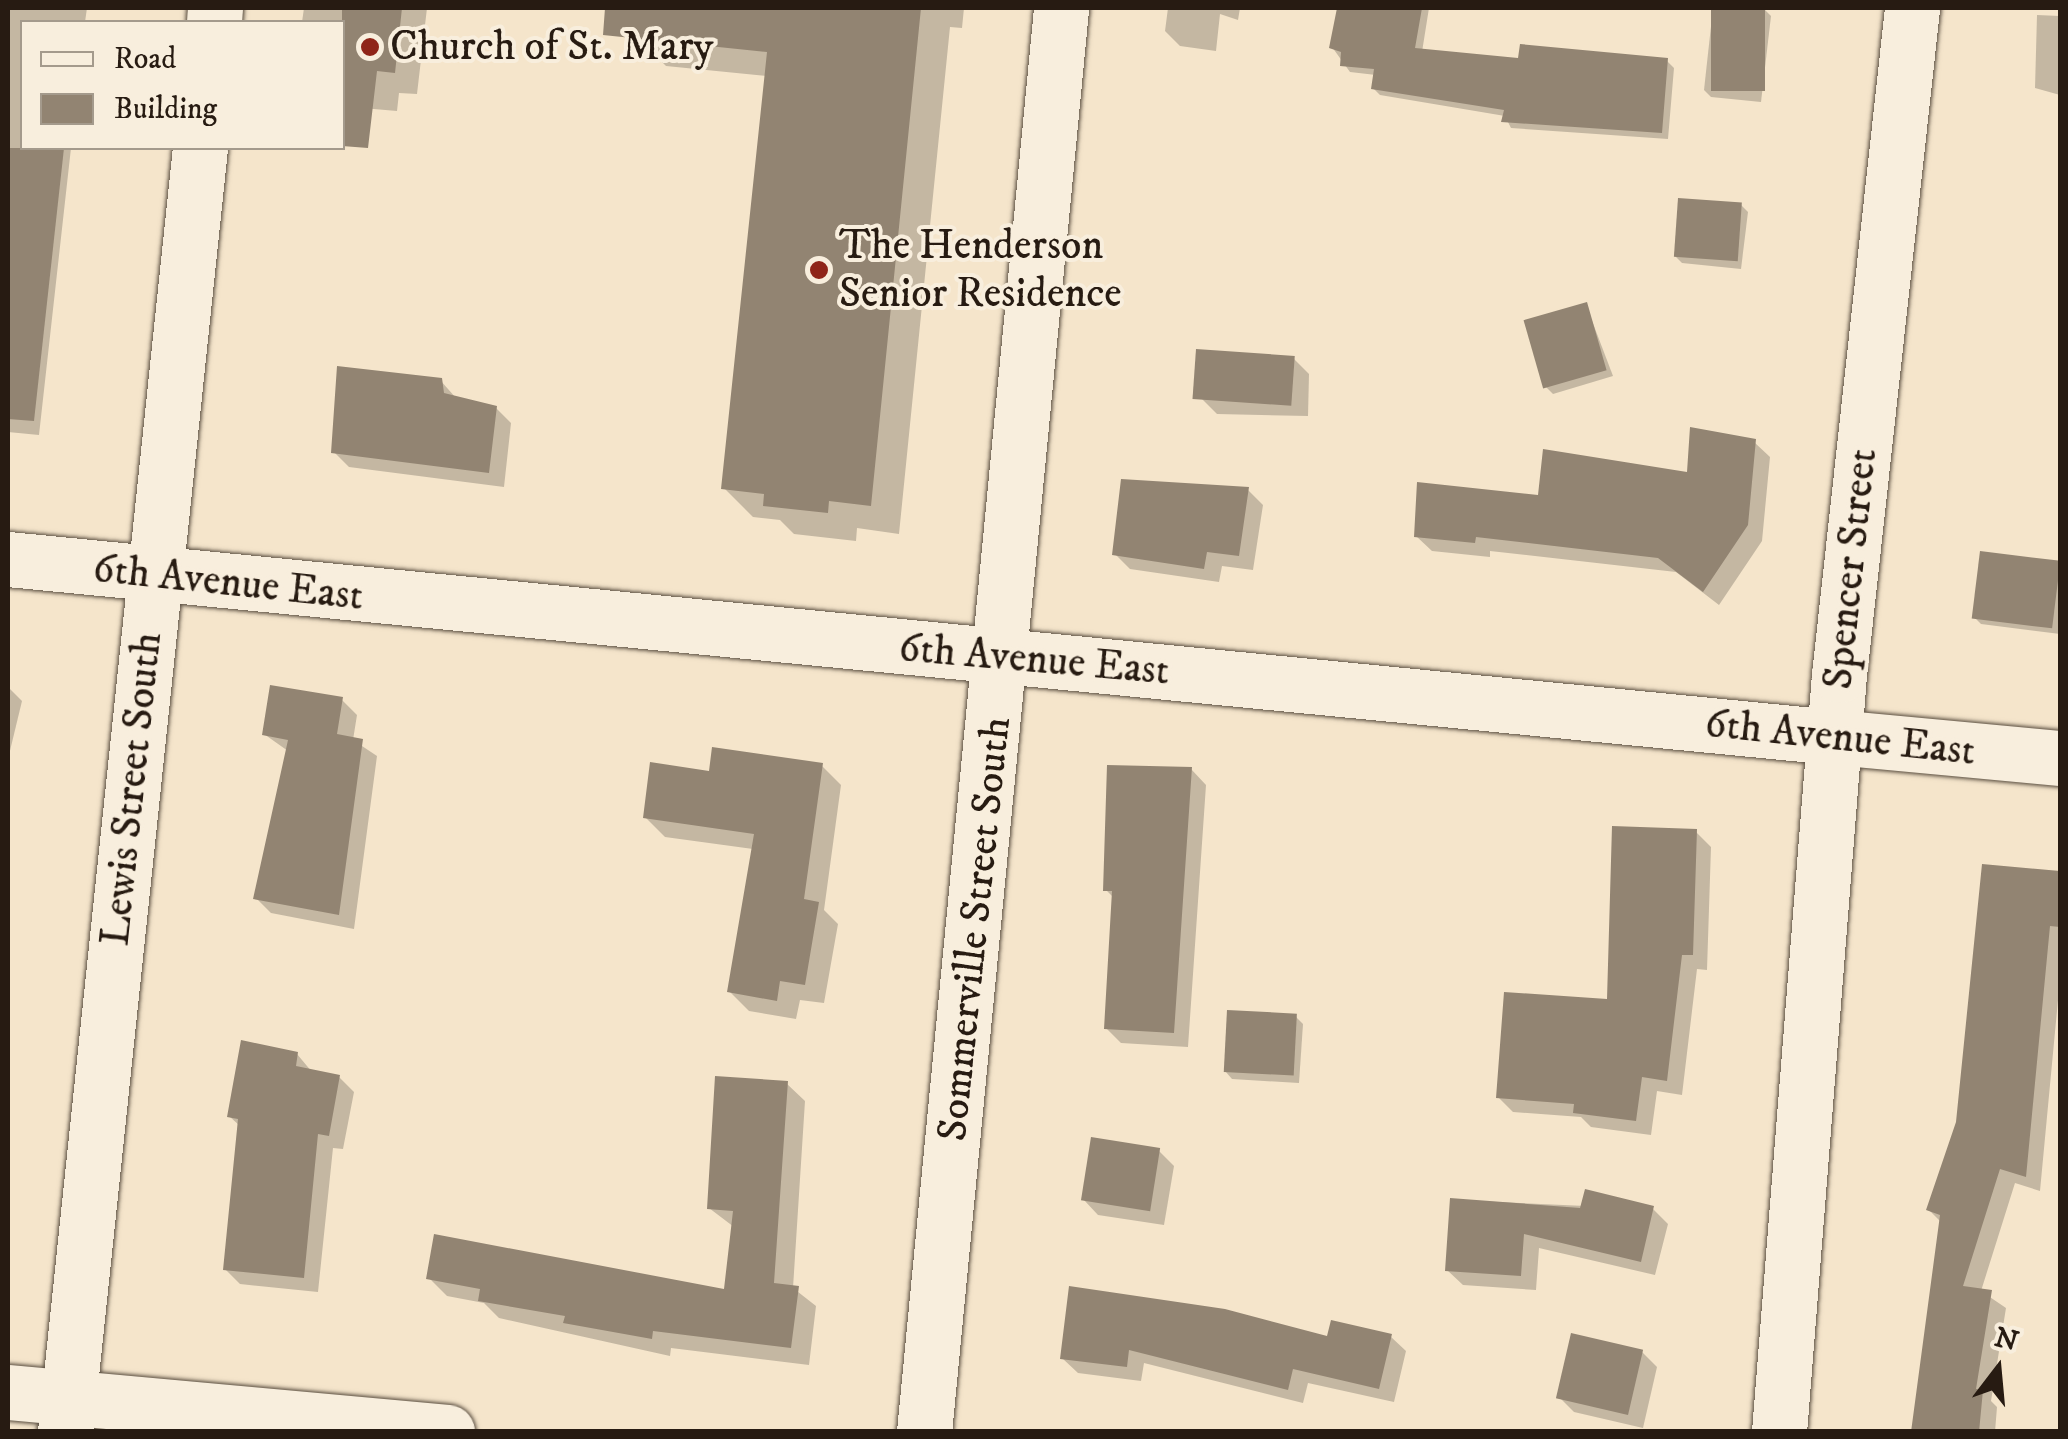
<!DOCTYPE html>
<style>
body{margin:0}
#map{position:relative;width:2068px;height:1439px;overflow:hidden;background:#f5e5cb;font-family:"IM FELL DW Pica",serif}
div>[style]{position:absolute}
.shadow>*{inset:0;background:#0003}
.building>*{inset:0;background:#928472;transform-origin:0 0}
.roads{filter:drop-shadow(0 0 2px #5a4e40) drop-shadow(0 0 2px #5a4e40)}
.minor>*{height:55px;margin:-27.5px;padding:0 27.5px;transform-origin:27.5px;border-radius:27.5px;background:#f8eedd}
.tertiary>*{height:55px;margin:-27.5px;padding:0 27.5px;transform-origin:27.5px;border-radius:27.5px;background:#f8eedd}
.dots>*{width:28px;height:28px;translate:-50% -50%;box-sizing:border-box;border:5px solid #f8eedd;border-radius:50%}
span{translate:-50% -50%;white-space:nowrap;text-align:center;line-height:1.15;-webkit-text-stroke:8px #f8eedd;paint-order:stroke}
.poi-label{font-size:42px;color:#271b12}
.left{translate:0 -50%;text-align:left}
.street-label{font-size:42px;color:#271b12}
.frame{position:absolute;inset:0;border:10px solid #271b12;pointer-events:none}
.legend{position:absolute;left:20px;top:20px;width:325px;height:130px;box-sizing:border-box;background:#f8eedd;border:2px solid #a49a8c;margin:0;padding:12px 18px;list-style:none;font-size:30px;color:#271b12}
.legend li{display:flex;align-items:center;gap:20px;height:50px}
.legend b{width:50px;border:2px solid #a49a8c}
.north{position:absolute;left:1948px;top:1319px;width:100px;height:100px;-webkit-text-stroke:8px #f8eedd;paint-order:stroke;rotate:16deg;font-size:28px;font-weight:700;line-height:40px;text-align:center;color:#271b12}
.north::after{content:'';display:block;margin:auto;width:35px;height:45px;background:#271b12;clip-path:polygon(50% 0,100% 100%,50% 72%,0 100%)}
</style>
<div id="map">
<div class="shadow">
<div style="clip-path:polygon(8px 8px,87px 8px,85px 22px,22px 22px,22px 148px,71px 148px,39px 435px,8px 432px)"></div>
<div style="clip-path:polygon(304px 8px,427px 8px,417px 94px,399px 93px,397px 111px,362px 108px,342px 22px,302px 22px)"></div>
<div style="clip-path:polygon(641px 8px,964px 8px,962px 28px,950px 27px,899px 534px,857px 528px,856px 541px,794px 534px,780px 520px,753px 517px,724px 488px,767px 76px,666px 66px,637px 37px)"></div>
<div style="clip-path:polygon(1168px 8px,1240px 8px,1238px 20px,1220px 14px,1216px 51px,1180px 46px,1165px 31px)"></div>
<div style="clip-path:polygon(1339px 8px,1429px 8px,1422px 52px,1520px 61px,1667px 61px,1674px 68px,1668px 139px,1511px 128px,1505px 116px,1380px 95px,1373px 88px,1376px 75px,1350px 72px,1332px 47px)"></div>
<div style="clip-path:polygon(1713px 8px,1764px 9px,1771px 16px,1761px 102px,1711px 97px,1704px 90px)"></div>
<div style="clip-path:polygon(2037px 15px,2060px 16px,2060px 95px,2035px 88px)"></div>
<div style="clip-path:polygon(1741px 205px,1748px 212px,1741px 269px,1682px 263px,1675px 256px)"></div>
<div style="clip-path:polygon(1586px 305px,1613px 376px,1553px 394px,1546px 387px)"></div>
<div style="clip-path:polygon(1294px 359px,1309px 374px,1308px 416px,1217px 414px,1201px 398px)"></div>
<div style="clip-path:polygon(440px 380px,456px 398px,496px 408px,511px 423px,504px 487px,349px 467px,334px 452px)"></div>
<div style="clip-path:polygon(1754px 442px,1770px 457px,1762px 541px,1719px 605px,1676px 572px,1490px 551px,1490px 557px,1432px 551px,1416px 536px,1541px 498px,1690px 475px)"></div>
<div style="clip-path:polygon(1248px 490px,1263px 505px,1253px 570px,1222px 566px,1219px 582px,1130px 569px,1115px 554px)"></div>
<div style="clip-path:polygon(1982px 554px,2060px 564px,2060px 634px,1981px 624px,1974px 617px)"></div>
<div style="clip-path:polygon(8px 687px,22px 701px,8px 759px)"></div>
<div style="clip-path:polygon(342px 700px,357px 715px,353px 740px,377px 756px,354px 929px,271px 913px,256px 898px,288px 751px,264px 734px)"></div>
<div style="clip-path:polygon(821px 765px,841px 785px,824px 910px,838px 924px,824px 1003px,800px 1000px,796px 1019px,749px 1011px,729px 991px,753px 849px,665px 837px,645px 817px,711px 774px)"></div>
<div style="clip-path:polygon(1191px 769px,1206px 785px,1188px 1047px,1121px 1043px,1106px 1028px,1114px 898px,1106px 890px)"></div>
<div style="clip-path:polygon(1696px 832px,1711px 847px,1707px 970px,1697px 969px,1682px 1095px,1657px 1091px,1651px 1135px,1591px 1127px,1581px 1117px,1513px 1112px,1498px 1097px,1609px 1002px)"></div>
<div style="clip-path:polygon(1984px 866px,2060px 873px,2060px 979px,2040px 1191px,2015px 1183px,1981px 1291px,2006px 1308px,1991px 1401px,1997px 1407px,1995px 1432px,1914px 1432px,1941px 1222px,1929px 1210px,1959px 1123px)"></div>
<div style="clip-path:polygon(1296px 1017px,1303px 1024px,1299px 1083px,1232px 1079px,1225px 1071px)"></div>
<div style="clip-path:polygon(297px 1054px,312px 1072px,339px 1077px,354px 1092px,343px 1149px,333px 1148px,318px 1292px,240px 1284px,225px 1269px,240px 1126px,229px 1116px)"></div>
<div style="clip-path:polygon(786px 1083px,805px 1101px,793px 1288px,816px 1306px,809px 1365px,671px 1348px,670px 1356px,499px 1318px,484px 1303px,447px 1296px,429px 1278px,726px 1292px,734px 1227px,709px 1208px)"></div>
<div style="clip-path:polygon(1159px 1151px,1174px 1166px,1164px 1225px,1098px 1215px,1083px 1199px)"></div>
<div style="clip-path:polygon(1452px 1200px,1653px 1209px,1668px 1224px,1655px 1275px,1539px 1248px,1536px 1290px,1463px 1285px,1447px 1270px)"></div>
<div style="clip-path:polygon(1071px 1289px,1329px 1339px,1390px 1336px,1406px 1351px,1394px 1402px,1308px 1383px,1303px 1403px,1144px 1363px,1141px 1381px,1078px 1373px,1062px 1358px)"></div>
<div style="clip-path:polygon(1642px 1352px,1657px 1367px,1643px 1428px,1574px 1412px,1559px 1397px)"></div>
</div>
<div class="building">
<div style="clip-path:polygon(342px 8px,402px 8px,395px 73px,377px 71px,368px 148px,342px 146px)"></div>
<div style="clip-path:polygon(605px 8px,921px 8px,871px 506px,829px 501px,828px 513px,763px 506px,764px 494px,721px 489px,767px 52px,603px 35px)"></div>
<div style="clip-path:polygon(1337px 8px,1422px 8px,1415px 48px,1518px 58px,1520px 44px,1668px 58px,1662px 133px,1501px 122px,1504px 110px,1371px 89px,1374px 69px,1340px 66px,1341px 52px,1329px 48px)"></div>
<div style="left:1711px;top:8px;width:54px;height:83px"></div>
<div style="clip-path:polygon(8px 148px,64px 148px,34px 421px,8px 419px)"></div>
<div style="left:1678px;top:198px;width:64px;height:59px;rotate:4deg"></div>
<div style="left:1587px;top:302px;width:71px;height:66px;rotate:74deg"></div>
<div style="left:1196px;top:349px;width:99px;height:50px;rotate:4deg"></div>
<div style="clip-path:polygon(337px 366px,442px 378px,444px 393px,497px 406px,489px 473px,331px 453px)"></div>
<div style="clip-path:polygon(1690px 427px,1756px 439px,1748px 525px,1703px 592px,1658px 558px,1476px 537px,1475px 543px,1414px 537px,1417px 482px,1538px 495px,1543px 449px,1687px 472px)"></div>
<div style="clip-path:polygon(1121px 479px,1249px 487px,1239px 556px,1207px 552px,1204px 569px,1112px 555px)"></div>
<div style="left:1980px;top:551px;width:81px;height:68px;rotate:7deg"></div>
<div style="clip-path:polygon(270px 685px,343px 697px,337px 734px,363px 739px,339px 915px,253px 899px,288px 740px,262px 735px)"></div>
<div style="clip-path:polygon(712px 747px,823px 763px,804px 899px,819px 902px,805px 985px,780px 981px,777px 1001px,727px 992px,754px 834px,643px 818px,650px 762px,709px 771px)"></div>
<div style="clip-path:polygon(1107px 765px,1192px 767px,1174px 1033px,1104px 1029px,1112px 891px,1103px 891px)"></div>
<div style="clip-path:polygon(1612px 826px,1697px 829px,1693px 955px,1682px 955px,1667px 1081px,1642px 1077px,1636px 1121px,1573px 1113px,1574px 1104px,1496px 1098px,1504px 992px,1607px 999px)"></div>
<div style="clip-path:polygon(1982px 864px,2060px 871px,2060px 927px,2050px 926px,2026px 1177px,2000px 1169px,1963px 1286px,1992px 1290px,1976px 1389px,1983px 1390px,1979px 1432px,1911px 1432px,1940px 1215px,1926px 1210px,1956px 1122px)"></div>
<div style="left:1227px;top:1010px;width:70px;height:62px;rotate:3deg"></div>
<div style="clip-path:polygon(241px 1040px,298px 1052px,296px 1066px,340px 1075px,329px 1136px,318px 1134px,304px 1278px,223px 1270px,238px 1119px,227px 1117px)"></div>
<div style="clip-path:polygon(715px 1076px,788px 1081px,774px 1283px,799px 1286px,791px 1348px,653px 1331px,652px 1339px,563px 1323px,565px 1316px,478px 1301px,480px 1289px,426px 1279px,434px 1234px,724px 1289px,733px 1211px,707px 1209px)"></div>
<div style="left:1091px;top:1137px;width:70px;height:64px;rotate:9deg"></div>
<div style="clip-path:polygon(1585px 1189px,1654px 1206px,1641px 1262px,1524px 1234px,1521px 1276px,1445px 1271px,1450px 1198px,1580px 1208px)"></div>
<div style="clip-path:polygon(1069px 1286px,1225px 1309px,1327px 1336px,1331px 1320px,1392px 1334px,1379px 1389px,1293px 1369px,1288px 1390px,1129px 1350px,1127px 1367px,1060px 1359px)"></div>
<div style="left:1571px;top:1333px;width:74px;height:67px;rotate:13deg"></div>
</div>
<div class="roads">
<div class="minor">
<div style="left:214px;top:22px;width:14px;rotate:-86deg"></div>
<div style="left:1834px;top:737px;width:227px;rotate:5.3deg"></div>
<div style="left:8px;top:1392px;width:441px;rotate:5.2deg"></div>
<div style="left:65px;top:1432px;width:1291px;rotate:-84deg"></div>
<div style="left:924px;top:1432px;width:1431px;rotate:-84.5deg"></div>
</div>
<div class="tertiary">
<div style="left:8px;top:559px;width:1835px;rotate:5.57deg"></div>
<div style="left:1779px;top:1432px;width:759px;rotate:-85.47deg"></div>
<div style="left:1839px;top:675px;width:671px;rotate:-83.75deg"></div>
</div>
</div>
<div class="dots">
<div style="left:370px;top:47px;background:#8f2418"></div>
<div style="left:819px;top:270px;background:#8f2418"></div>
</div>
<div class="poi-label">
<span class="left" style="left:390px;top:47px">Church of St. Mary</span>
<span class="left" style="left:839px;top:270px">The Henderson<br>Senior Residence</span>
</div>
<div class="street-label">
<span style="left:1851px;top:569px;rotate:-84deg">Spencer Street</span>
<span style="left:228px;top:583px;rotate:6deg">6th Avenue East</span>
<span style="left:1034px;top:660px;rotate:5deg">6th Avenue East</span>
<span style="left:1840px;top:738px;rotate:6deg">6th Avenue East</span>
<span style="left:132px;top:789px;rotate:-84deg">Lewis Street South</span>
<span style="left:975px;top:929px;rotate:-84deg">Sommerville Street South</span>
</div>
<div class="frame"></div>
<ul class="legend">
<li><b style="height:12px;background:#f8eedd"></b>Road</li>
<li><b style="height:28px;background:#928472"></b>Building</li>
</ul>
<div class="north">N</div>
</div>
